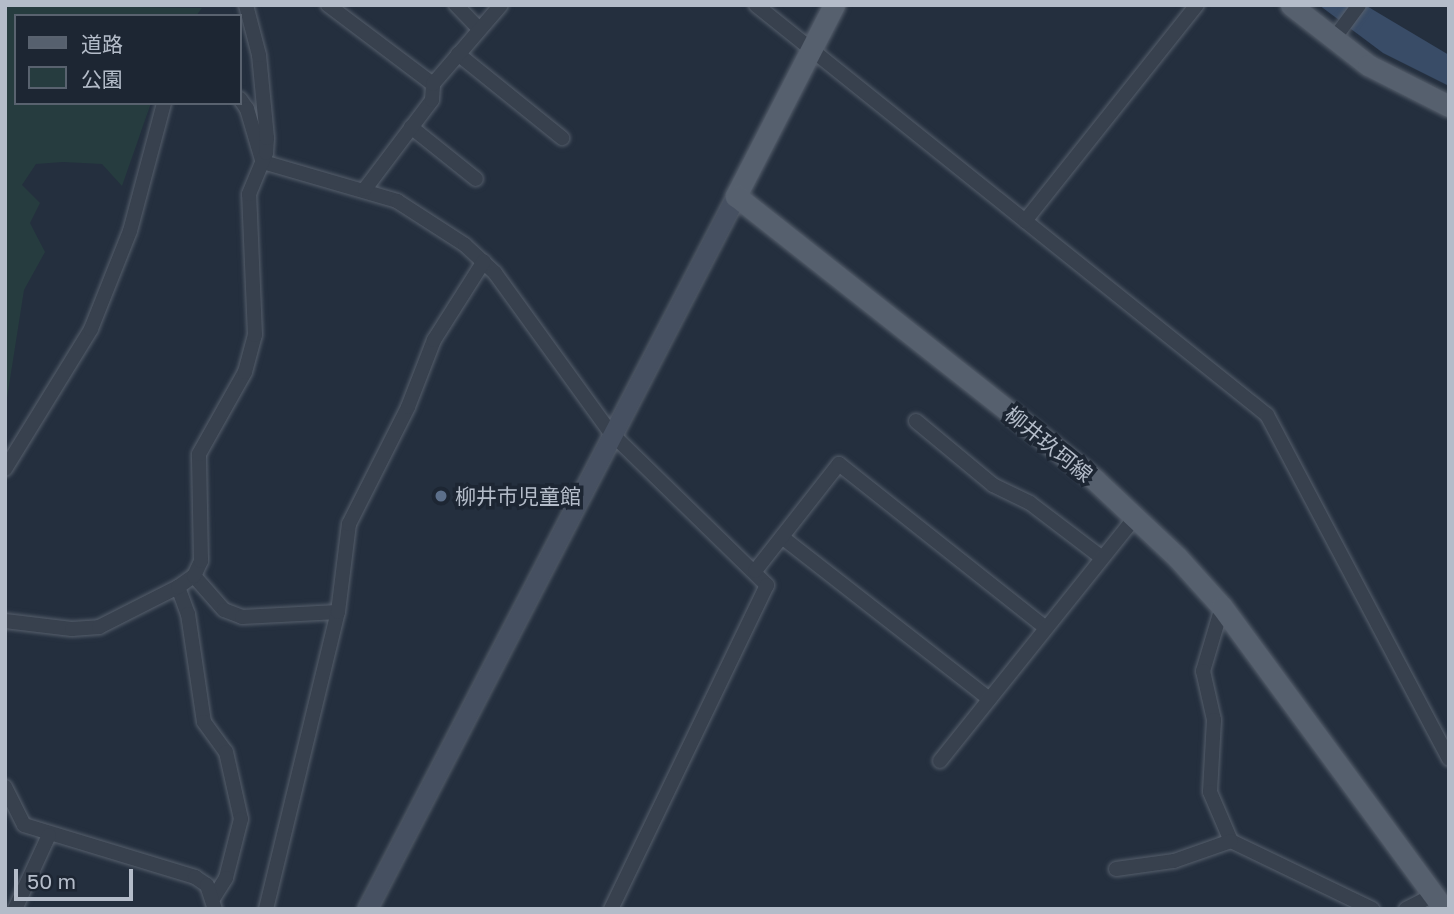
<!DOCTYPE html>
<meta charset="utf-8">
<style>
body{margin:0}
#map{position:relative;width:1454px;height:914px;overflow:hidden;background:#242f3e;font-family:"Golos Text","Noto Sans JP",sans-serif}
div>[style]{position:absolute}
.green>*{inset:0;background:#263c3f}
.water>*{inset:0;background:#394c67}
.roads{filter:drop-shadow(0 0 2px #565f6c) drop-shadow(0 0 2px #565f6c)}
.street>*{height:14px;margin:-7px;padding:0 7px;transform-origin:7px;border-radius:7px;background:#38414e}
.secondary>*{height:19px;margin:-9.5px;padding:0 9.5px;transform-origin:9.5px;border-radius:9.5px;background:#465061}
.primary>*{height:21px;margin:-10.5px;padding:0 10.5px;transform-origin:10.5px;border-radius:10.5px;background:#56606e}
.dots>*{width:19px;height:19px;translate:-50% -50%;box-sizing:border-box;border:4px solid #1d2633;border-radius:50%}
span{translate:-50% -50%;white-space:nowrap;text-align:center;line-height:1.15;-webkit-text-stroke:7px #1d2633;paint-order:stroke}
.street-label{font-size:21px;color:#b4bcc9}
.poi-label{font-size:21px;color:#b4bcc9}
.left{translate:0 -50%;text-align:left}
.frame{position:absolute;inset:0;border:7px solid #b4bcc9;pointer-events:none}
.legend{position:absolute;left:14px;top:14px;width:228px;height:91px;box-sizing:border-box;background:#1d2633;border:2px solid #59626f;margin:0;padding:9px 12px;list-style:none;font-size:21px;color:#b4bcc9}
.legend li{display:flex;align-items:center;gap:14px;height:35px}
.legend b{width:35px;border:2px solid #59626f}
.scale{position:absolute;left:14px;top:869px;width:119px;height:32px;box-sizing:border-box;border:4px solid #b4bcc9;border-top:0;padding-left:9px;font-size:21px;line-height:24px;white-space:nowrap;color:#b4bcc9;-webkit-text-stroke:5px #1d2633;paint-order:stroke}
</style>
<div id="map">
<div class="green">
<div style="clip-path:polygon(5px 5px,202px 8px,196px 16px,16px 16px,16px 103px,151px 103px,122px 186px,102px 164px,63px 162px,36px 164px,22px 185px,40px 203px,30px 223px,45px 252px,24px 290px,5px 411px)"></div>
</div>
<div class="water">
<div style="clip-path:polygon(1319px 5px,1365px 5px,1449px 55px,1449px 86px,1383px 53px)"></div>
</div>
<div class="roads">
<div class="street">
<div style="left:328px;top:5px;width:131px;rotate:37deg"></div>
<div style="left:456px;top:5px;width:33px;rotate:46deg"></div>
<div style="left:756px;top:5px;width:655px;rotate:38.74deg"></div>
<div style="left:1267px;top:415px;width:389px;rotate:62.1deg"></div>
<div style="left:1333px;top:40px;width:44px;rotate:-53.4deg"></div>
<div style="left:458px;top:54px;width:134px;rotate:38.9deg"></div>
<div style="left:240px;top:99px;width:12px;rotate:55deg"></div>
<div style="left:247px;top:109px;width:53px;rotate:73.6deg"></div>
<div style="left:411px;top:127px;width:83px;rotate:38.7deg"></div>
<div style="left:263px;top:162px;width:140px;rotate:16.2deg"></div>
<div style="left:397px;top:201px;width:81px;rotate:32.9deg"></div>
<div style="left:465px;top:245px;width:41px;rotate:43deg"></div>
<div style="left:495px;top:273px;width:198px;rotate:54.1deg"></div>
<div style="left:611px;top:433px;width:218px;rotate:44.3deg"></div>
<div style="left:767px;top:585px;width:360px;rotate:115.7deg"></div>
<div style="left:365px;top:189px;width:111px;rotate:-53deg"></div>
<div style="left:432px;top:100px;width:16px;rotate:-86deg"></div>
<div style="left:433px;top:84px;width:104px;rotate:-49.3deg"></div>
<div style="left:1025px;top:221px;width:276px;rotate:-51.5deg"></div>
<div style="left:916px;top:421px;width:100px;rotate:39.7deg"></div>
<div style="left:993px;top:485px;width:41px;rotate:25.9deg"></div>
<div style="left:1030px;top:503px;width:89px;rotate:37.3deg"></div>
<div style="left:5px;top:469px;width:164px;rotate:-58.4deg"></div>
<div style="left:91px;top:329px;width:105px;rotate:-68.3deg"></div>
<div style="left:130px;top:231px;width:132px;rotate:-75.1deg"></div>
<div style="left:782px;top:537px;width:263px;rotate:38deg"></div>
<div style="left:755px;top:571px;width:136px;rotate:-51.9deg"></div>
<div style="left:839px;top:464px;width:263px;rotate:38.4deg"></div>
<div style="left:194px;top:576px;width:45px;rotate:48.6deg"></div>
<div style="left:224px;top:610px;width:19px;rotate:21deg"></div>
<div style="left:242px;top:617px;width:96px;rotate:-3deg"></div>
<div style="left:178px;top:587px;width:29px;rotate:70deg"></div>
<div style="left:188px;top:614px;width:109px;rotate:81.6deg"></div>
<div style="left:204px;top:722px;width:37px;rotate:54deg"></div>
<div style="left:226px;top:752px;width:69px;rotate:77.4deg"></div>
<div style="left:241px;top:819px;width:61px;rotate:104.3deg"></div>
<div style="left:226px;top:878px;width:22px;rotate:122deg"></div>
<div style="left:1222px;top:607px;width:67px;rotate:106.5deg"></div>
<div style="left:1203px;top:671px;width:50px;rotate:77.3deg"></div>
<div style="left:1214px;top:720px;width:72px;rotate:93.2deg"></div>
<div style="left:1210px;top:792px;width:53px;rotate:66.8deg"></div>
<div style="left:1231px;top:841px;width:157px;rotate:25.7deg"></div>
<div style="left:5px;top:621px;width:67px;rotate:6.8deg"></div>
<div style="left:72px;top:629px;width:27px;rotate:-4deg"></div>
<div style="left:99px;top:627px;width:89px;rotate:-26.9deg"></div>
<div style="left:178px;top:587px;width:19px;rotate:-35deg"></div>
<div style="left:194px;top:576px;width:17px;rotate:-65deg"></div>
<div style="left:201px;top:561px;width:107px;rotate:-91.1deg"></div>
<div style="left:199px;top:454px;width:94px;rotate:-60.7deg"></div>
<div style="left:245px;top:372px;width:38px;rotate:-75deg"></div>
<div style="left:255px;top:335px;width:141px;rotate:-92.4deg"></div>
<div style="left:249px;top:194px;width:44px;rotate:-67.5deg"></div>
<div style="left:266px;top:153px;width:15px;rotate:-86deg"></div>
<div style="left:267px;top:138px;width:83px;rotate:-95.5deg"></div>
<div style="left:259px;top:55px;width:52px;rotate:-104.6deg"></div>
<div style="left:940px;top:761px;width:314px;rotate:-51.3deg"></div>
<div style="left:5px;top:787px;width:42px;rotate:63.4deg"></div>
<div style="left:24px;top:825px;width:179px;rotate:16.9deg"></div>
<div style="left:195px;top:877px;width:14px;rotate:34deg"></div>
<div style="left:207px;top:885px;width:25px;rotate:72deg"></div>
<div style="left:1116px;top:869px;width:59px;rotate:-7.9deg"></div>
<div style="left:1174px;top:861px;width:60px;rotate:-19.3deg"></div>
<div style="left:15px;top:909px;width:81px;rotate:-65.3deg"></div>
<div style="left:266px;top:909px;width:306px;rotate:-76.4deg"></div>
<div style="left:338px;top:612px;width:89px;rotate:-82.9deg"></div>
<div style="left:349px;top:524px;width:131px;rotate:-63.2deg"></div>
<div style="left:408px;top:407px;width:72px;rotate:-68.8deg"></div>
<div style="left:434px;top:340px;width:93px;rotate:-57.7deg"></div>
<div style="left:1406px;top:909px;width:30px;rotate:-27deg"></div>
</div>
<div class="secondary">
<div style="left:367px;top:909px;width:803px;rotate:-62.64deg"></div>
</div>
<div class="primary">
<div style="left:834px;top:5px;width:215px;rotate:117.2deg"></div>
<div style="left:736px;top:196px;width:456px;rotate:38.3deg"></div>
<div style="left:1094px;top:479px;width:114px;rotate:43.2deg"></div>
<div style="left:1177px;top:557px;width:67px;rotate:48deg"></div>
<div style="left:1222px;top:607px;width:375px;rotate:53.7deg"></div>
<div style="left:1291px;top:5px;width:98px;rotate:37.9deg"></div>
<div style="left:1368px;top:65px;width:91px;rotate:26.8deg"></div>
</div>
</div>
<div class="dots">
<div style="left:441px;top:496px;background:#5c6f8a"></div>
</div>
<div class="street-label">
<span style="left:1049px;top:444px;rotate:39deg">柳井玖珂線</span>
</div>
<div class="poi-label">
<span class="left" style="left:455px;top:496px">柳井市児童館</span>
</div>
<div class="frame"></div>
<ul class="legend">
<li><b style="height:9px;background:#56606e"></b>道路</li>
<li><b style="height:19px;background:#263c3f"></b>公園</li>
</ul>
<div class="scale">50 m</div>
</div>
